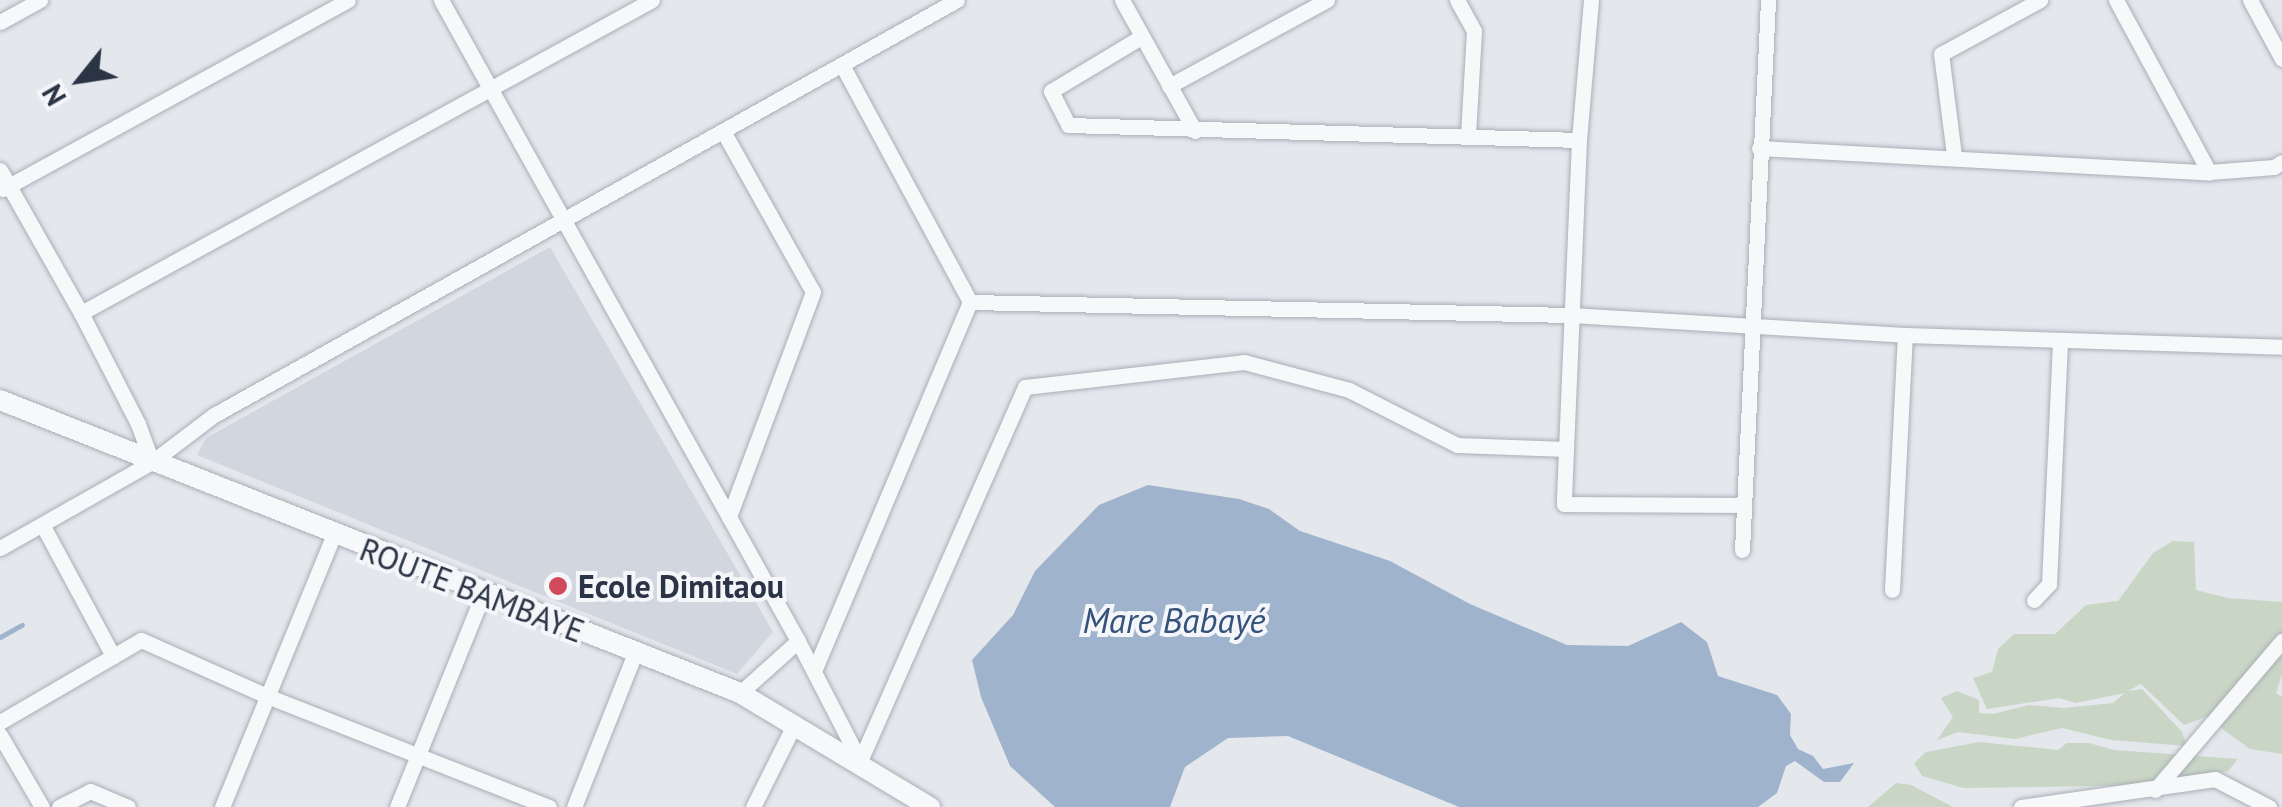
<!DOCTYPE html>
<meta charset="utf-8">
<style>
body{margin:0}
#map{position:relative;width:2282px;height:807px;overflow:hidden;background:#e4e7ec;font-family:"PT Sans",sans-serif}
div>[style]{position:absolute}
.built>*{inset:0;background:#d2d6de}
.green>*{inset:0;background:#c9d6c5}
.water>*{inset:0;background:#9fb4cc}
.stream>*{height:5px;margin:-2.5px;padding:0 2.5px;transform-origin:2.5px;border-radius:2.5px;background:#9fb4cc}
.roads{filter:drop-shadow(0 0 2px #a9aeb7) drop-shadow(0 0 2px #a9aeb7)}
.minor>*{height:15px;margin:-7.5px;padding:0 7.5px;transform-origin:7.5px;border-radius:7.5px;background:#f7f8fa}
.tertiary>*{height:20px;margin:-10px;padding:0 10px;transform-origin:10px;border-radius:10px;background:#f7f8fa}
.dots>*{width:28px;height:28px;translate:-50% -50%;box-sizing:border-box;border:5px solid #f4f6f9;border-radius:50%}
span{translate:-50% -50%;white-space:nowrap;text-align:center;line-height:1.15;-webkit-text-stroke:8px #f4f6f9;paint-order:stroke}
.poi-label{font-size:32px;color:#2b3445;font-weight:700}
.left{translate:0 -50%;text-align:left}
.street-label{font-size:32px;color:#2b3445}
.water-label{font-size:35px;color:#34527a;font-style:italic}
.north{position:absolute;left:30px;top:30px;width:100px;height:100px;-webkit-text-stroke:8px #f4f6f9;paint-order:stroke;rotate:240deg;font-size:28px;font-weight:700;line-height:40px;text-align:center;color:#2b3445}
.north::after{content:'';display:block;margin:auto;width:35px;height:45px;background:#2b3445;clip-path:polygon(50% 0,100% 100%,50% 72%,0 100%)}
</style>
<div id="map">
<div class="built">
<div style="clip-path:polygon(550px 247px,773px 632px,737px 674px,197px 455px,206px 438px)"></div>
</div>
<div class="green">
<div style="clip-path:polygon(2173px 541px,2194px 542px,2196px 590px,2228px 598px,2282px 602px,2282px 674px,2276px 693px,2282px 697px,2282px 754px,2250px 749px,2206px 717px,2184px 725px,2141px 684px,2128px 691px,2142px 689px,2182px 732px,2187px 746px,2111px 740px,2062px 728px,2015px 739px,1958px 732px,1937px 740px,1953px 717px,1941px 698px,1957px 691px,1979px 700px,1979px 713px,1993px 714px,2029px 705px,2064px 708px,2113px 703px,2125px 693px,2076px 703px,2059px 698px,1987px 709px,1973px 678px,1992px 672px,1998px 649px,2014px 634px,2055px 634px,2086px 605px,2118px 601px,2153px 553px)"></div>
<div style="clip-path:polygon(1979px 742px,2058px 750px,2067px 743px,2089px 743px,2114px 750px,2238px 759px,2228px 771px,2168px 785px,1964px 788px,1922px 776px,1914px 763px,1926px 752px)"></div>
<div style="clip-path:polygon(1896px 783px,1911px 785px,1953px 807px,1868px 807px)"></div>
</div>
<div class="water">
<div style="clip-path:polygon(1148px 485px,1239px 499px,1269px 509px,1300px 531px,1390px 561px,1470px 604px,1567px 645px,1628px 646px,1681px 622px,1707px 642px,1718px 676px,1777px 695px,1791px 714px,1790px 735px,1798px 749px,1813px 756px,1823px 769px,1854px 763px,1840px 782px,1824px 782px,1795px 761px,1786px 766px,1777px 793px,1758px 807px,1459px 807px,1288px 736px,1228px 738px,1185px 767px,1170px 807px,1055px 807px,1010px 766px,981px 697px,972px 660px,1013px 615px,1035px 571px,1099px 505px)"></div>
</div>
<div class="stream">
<div style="left:0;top:637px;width:25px;rotate:-29deg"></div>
</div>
<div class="roads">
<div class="minor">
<div style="left:441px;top:0;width:734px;rotate:60.88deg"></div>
<div style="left:798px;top:641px;width:135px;rotate:62.7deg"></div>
<div style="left:1122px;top:0;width:150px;rotate:60.9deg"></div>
<div style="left:1457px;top:0;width:35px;rotate:61deg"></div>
<div style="left:1474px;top:31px;width:103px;rotate:93.3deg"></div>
<div style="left:1591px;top:0;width:141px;rotate:94.9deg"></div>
<div style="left:1579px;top:140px;width:364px;rotate:92.4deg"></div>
<div style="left:1564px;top:504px;width:180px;rotate:0.3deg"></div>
<div style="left:2116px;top:0;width:196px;rotate:61.6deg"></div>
<div style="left:2250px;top:0;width:67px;rotate:61.5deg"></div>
<div style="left:0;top:22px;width:46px;rotate:-28.8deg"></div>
<div style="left:1141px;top:37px;width:105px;rotate:149deg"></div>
<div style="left:1051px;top:91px;width:38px;rotate:63deg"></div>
<div style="left:1068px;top:125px;width:511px;rotate:1.68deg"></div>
<div style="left:842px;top:65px;width:269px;rotate:61.6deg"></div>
<div style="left:1169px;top:86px;width:180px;rotate:-28.6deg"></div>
<div style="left:723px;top:131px;width:184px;rotate:60.8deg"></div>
<div style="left:813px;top:292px;width:240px;rotate:110.5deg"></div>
<div style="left:1759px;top:148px;width:451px;rotate:3.1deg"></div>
<div style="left:2209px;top:172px;width:65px;rotate:-4.4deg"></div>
<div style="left:2274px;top:167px;width:9px;rotate:-32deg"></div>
<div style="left:1954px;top:155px;width:102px;rotate:-97.3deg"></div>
<div style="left:1941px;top:54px;width:113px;rotate:-28.6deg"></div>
<div style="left:0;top:170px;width:164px;rotate:60.5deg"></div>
<div style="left:81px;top:313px;width:125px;rotate:62.8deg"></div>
<div style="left:138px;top:424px;width:40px;rotate:69.8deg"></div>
<div style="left:152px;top:462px;width:78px;rotate:-37.2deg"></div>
<div style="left:214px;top:415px;width:851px;rotate:-29.19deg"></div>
<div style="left:3px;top:189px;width:393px;rotate:-28.7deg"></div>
<div style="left:81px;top:313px;width:651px;rotate:-28.73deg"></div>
<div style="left:43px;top:526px;width:148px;rotate:61.7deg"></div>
<div style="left:0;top:548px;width:175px;rotate:-29.5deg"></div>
<div style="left:1742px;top:550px;width:551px;rotate:-87.29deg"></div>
<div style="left:1892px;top:590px;width:255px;rotate:-87.1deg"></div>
<div style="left:2034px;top:600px;width:22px;rotate:-47deg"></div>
<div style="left:2049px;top:584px;width:244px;rotate:-87.4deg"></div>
<div style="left:814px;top:671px;width:401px;rotate:-67.1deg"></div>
<div style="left:970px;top:302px;width:600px;rotate:1.24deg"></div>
<div style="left:1570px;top:315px;width:336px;rotate:3.4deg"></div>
<div style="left:1905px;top:335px;width:377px;rotate:1.8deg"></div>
<div style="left:740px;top:693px;width:78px;rotate:-41.9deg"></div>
<div style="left:0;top:722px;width:163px;rotate:-30.2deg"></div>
<div style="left:141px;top:640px;width:138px;rotate:24deg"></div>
<div style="left:267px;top:696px;width:303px;rotate:21.5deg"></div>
<div style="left:0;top:735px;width:83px;rotate:59.7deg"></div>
<div style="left:860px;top:761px;width:409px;rotate:-66.2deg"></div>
<div style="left:1025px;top:387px;width:220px;rotate:-6.5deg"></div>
<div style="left:1244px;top:362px;width:109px;rotate:14.9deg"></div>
<div style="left:1349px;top:390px;width:121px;rotate:27deg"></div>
<div style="left:1457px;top:445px;width:109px;rotate:2.1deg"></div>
<div style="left:2155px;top:790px;width:196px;rotate:-49.6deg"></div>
<div style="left:59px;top:807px;width:35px;rotate:-27deg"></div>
<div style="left:90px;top:791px;width:41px;rotate:22.8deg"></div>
<div style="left:222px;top:807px;width:293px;rotate:-67.7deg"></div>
<div style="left:397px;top:807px;width:230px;rotate:-68deg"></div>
<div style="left:574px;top:807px;width:166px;rotate:-68.4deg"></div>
<div style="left:753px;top:807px;width:94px;rotate:-63.4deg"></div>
<div style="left:2021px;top:807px;width:196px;rotate:-8.2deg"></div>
<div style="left:2215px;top:779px;width:61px;rotate:27.4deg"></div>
</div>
<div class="tertiary">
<div style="left:0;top:400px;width:796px;rotate:21.6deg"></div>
<div style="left:740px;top:693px;width:222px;rotate:31deg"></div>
</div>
</div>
<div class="dots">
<div style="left:558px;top:586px;background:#d1495b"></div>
</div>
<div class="poi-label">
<span class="left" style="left:578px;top:586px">Ecole Dimitaou</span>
</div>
<div class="street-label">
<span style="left:472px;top:590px;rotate:21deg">ROUTE BAMBAYE</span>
</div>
<div class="water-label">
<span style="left:1174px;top:620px">Mare Babayé</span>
</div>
<div class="north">N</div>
</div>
